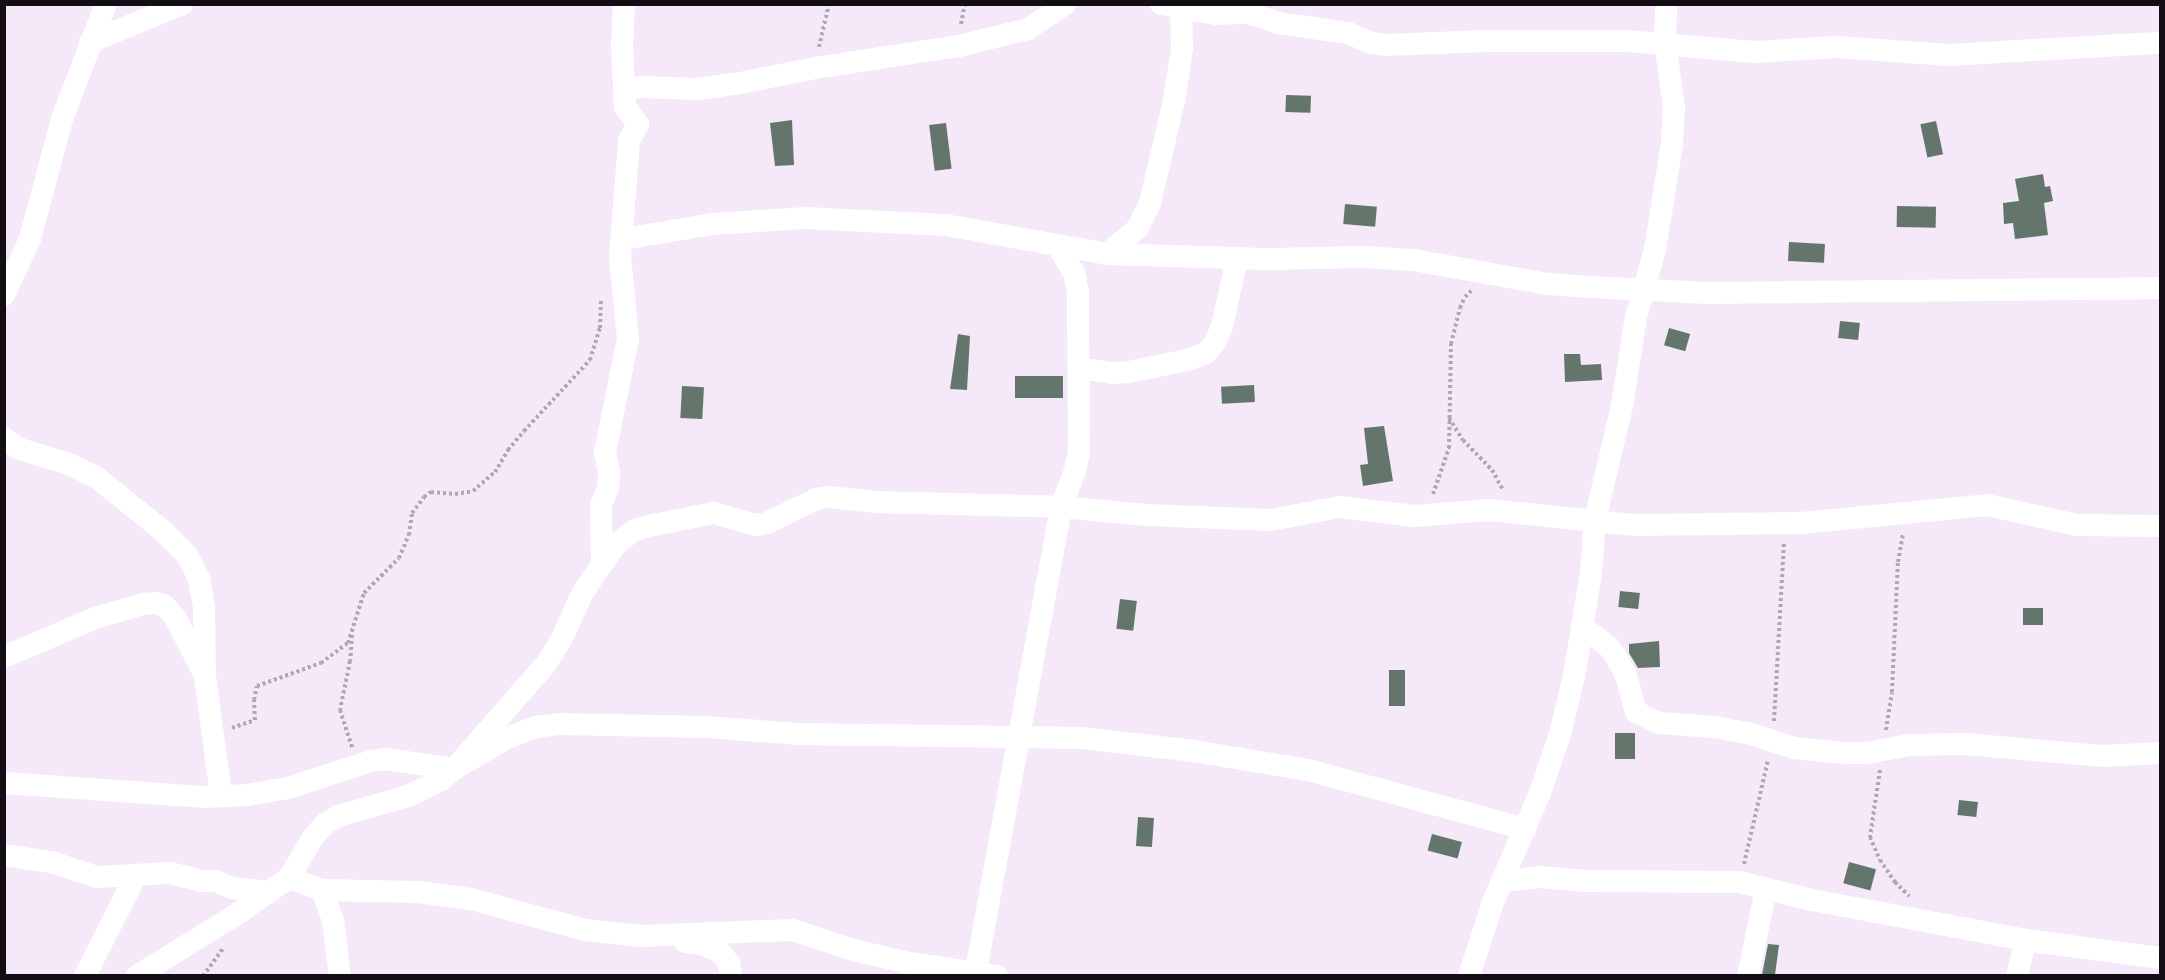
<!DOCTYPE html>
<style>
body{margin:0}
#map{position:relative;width:2165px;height:980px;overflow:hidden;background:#f4e8f9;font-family:Lato,sans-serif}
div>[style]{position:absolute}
.building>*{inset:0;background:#64766c;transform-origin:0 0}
.path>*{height:4px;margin-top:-2px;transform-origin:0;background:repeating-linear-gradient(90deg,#b0a7b4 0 3px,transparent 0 6px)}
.minor>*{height:22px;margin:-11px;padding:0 11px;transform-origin:11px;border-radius:11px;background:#fff}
span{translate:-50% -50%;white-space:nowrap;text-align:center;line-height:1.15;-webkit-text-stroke:6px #f4e8f9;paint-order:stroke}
.frame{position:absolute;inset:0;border:6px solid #120e14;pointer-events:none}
</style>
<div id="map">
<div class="building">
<div style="left:1286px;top:95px;width:25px;height:17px;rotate:2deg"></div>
<div style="clip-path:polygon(792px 120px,794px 165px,775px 166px,770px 123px)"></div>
<div style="left:1936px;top:121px;width:34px;height:16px;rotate:78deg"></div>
<div style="left:946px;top:123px;width:46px;height:17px;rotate:83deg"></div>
<div style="clip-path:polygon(2043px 174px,2045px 187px,2050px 186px,2053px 201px,2044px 203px,2048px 235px,2015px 239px,2013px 223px,2004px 224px,2003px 203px,2019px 201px,2015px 179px)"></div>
<div style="left:1345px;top:204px;width:32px;height:20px;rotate:5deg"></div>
<div style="left:1897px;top:206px;width:39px;height:21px;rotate:1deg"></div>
<div style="left:1789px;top:242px;width:36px;height:19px;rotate:3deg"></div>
<div style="left:1840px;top:321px;width:20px;height:17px;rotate:6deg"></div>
<div style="left:1669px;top:328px;width:22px;height:18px;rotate:16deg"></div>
<div style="clip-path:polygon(958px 334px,970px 336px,967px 390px,950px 389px)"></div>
<div style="clip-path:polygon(1564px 354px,1580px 354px,1581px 365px,1601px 364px,1602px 380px,1565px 382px)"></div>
<div style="left:1015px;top:376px;width:48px;height:22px"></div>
<div style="left:1254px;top:385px;width:17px;height:33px;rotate:87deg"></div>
<div style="left:682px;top:386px;width:22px;height:32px;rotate:3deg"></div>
<div style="clip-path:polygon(1384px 426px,1393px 481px,1363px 486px,1360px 465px,1368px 464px,1364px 428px)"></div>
<div style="left:1620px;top:591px;width:20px;height:16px;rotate:6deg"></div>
<div style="left:1120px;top:599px;width:17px;height:30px;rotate:7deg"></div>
<div style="left:2043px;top:608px;width:17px;height:20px;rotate:90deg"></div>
<div style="clip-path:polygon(1659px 641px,1660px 667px,1638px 668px,1629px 653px,1629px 644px)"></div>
<div style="left:1389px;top:670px;width:16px;height:36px"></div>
<div style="left:1615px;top:733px;width:20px;height:26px"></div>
<div style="left:1959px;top:800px;width:19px;height:15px;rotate:6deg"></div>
<div style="left:1138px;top:817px;width:16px;height:29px;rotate:4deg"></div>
<div style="left:1432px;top:834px;width:31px;height:17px;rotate:15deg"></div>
<div style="left:1849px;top:862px;width:28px;height:22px;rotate:15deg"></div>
<div style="clip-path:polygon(1768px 944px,1779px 945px,1775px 975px,1762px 975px)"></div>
</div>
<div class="path">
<div style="left:961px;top:24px;width:20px;rotate:-79deg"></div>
<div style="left:819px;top:47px;width:44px;rotate:-76.9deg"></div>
<div style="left:1449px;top:418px;width:26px;rotate:58deg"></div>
<div style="left:1463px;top:440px;width:42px;rotate:46deg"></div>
<div style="left:1492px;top:470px;width:23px;rotate:61deg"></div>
<div style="left:1433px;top:494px;width:49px;rotate:-70.8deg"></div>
<div style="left:1449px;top:448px;width:104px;rotate:-88.9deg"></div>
<div style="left:1451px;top:344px;width:37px;rotate:-76deg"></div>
<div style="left:1460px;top:308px;width:12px;rotate:-66deg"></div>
<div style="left:1465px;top:297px;width:10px;rotate:-45deg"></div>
<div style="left:352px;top:635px;width:26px;rotate:94deg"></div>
<div style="left:350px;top:661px;width:50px;rotate:101.5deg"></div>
<div style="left:340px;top:710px;width:40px;rotate:72deg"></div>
<div style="left:1774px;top:721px;width:178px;rotate:-86.8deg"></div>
<div style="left:232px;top:728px;width:24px;rotate:-19deg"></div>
<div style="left:255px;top:720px;width:20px;rotate:-93deg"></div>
<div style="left:254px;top:700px;width:14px;rotate:-78deg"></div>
<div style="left:257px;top:686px;width:68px;rotate:-19.8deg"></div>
<div style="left:321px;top:663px;width:34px;rotate:-37deg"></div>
<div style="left:348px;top:643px;width:52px;rotate:-72.3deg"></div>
<div style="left:364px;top:593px;width:49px;rotate:-45deg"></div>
<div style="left:399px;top:558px;width:25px;rotate:-67deg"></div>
<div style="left:409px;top:535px;width:22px;rotate:-82deg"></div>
<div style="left:412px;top:513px;width:20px;rotate:-53deg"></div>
<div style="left:424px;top:497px;width:9px;rotate:-36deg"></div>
<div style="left:431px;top:492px;width:24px;rotate:5deg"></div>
<div style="left:455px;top:494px;width:18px;rotate:-9deg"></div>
<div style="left:473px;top:491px;width:29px;rotate:-41deg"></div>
<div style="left:495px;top:472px;width:26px;rotate:-59deg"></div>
<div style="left:508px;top:450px;width:25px;rotate:-50deg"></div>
<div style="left:524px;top:431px;width:97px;rotate:-47.1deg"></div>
<div style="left:590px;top:360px;width:34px;rotate:-73deg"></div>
<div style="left:600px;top:328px;width:30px;rotate:-88deg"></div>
<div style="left:1886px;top:730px;width:38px;rotate:-81deg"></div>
<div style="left:1892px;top:692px;width:130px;rotate:-87.4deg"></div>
<div style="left:1898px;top:562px;width:28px;rotate:-80deg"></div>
<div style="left:1880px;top:770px;width:68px;rotate:98.5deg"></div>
<div style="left:1870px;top:837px;width:25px;rotate:67deg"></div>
<div style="left:1880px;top:860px;width:27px;rotate:56deg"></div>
<div style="left:1895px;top:882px;width:20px;rotate:45deg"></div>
<div style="left:1744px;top:864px;width:107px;rotate:-77deg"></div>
<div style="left:203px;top:976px;width:34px;rotate:-54deg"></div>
</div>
<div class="minor">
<div style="left:1161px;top:4px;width:55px;rotate:10.5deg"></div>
<div style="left:1215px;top:14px;width:33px;rotate:-2deg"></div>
<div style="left:1248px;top:13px;width:32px;rotate:18deg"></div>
<div style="left:1278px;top:23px;width:71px;rotate:8.1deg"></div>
<div style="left:1348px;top:33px;width:25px;rotate:23deg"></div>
<div style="left:1371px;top:43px;width:14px;rotate:8deg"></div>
<div style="left:1385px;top:45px;width:102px;rotate:-2.2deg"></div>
<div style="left:1487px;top:41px;width:139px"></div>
<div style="left:1626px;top:41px;width:129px;rotate:4.9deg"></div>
<div style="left:1755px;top:52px;width:82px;rotate:-3.5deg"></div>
<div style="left:1837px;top:47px;width:112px;rotate:4.1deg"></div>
<div style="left:1949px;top:55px;width:211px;rotate:-3.3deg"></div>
<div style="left:90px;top:42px;width:100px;rotate:-22.4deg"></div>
<div style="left:625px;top:90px;width:17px;rotate:-10deg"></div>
<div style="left:642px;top:87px;width:56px;rotate:2deg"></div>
<div style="left:698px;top:89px;width:37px;rotate:-8deg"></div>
<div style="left:735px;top:84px;width:82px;rotate:-11.3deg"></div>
<div style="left:815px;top:68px;width:146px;rotate:-8.7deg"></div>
<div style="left:959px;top:46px;width:71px;rotate:-13.8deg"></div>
<div style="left:1028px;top:29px;width:45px;rotate:-34deg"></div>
<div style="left:623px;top:239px;width:91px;rotate:-9.5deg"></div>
<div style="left:713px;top:224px;width:93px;rotate:-3.7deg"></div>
<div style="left:806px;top:218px;width:140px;rotate:2.9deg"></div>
<div style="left:946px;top:225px;width:164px;rotate:10.2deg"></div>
<div style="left:1107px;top:254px;width:157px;rotate:1.8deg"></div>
<div style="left:1264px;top:259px;width:100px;rotate:-1.1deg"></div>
<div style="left:1364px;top:257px;width:49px;rotate:3.5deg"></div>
<div style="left:1413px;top:260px;width:137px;rotate:10.1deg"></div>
<div style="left:1548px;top:284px;width:43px;rotate:4deg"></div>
<div style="left:1591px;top:287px;width:116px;rotate:3deg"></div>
<div style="left:1707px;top:293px;width:453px;rotate:-0.6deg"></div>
<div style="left:1107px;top:254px;width:39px;rotate:-40deg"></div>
<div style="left:1137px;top:229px;width:29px;rotate:-63deg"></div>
<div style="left:1150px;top:203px;width:105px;rotate:-76.8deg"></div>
<div style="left:1174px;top:101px;width:53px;rotate:-81.3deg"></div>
<div style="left:1182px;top:49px;width:45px;rotate:-91.3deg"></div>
<div style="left:4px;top:295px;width:62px;rotate:-65.1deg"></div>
<div style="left:30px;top:239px;width:124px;rotate:-75.1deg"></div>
<div style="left:62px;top:119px;width:123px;rotate:-69.1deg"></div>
<div style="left:1080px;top:368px;width:32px;rotate:9deg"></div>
<div style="left:1112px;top:373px;width:17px;rotate:-3deg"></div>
<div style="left:1129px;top:372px;width:59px;rotate:-11.7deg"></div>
<div style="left:1187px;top:360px;width:20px;rotate:-20deg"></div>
<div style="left:1206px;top:353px;width:13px;rotate:-48deg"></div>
<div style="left:1215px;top:343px;width:18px;rotate:-68deg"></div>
<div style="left:1222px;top:326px;width:69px;rotate:-77.4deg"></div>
<div style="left:4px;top:438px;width:16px;rotate:38deg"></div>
<div style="left:17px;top:448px;width:54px;rotate:17.1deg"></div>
<div style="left:69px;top:464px;width:30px;rotate:26deg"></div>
<div style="left:96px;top:477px;width:85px;rotate:38.8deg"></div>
<div style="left:162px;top:530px;width:35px;rotate:45deg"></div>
<div style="left:187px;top:555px;width:27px;rotate:63deg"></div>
<div style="left:199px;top:579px;width:28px;rotate:80deg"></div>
<div style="left:204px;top:607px;width:69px;rotate:89.2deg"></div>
<div style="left:205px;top:676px;width:121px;rotate:82.4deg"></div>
<div style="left:602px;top:565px;width:60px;rotate:-91deg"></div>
<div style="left:601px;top:505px;width:18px;rotate:-68deg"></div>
<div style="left:608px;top:488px;width:15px;rotate:-86deg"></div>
<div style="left:609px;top:473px;width:21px;rotate:-101deg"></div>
<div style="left:605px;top:452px;width:115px;rotate:-78.5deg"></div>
<div style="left:628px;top:339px;width:83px;rotate:-95.5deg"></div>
<div style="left:620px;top:256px;width:115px;rotate:-85.5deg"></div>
<div style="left:629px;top:141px;width:19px;rotate:-62deg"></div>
<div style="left:638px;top:124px;width:21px;rotate:-127deg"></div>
<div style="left:625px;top:107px;width:61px;rotate:-92.8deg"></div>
<div style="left:622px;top:46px;width:42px;rotate:-87.3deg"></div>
<div style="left:1582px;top:626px;width:34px;rotate:38deg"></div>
<div style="left:1609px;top:647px;width:12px;rotate:55deg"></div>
<div style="left:1616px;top:657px;width:21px;rotate:61deg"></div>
<div style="left:1626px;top:675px;width:38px;rotate:75deg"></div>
<div style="left:1636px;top:712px;width:25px;rotate:26deg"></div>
<div style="left:1659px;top:723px;width:56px;rotate:4.1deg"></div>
<div style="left:1715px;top:727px;width:37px;rotate:11deg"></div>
<div style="left:1751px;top:734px;width:45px;rotate:18deg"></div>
<div style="left:1794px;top:748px;width:51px;rotate:5.6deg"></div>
<div style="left:1845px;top:753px;width:22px"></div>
<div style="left:1867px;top:753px;width:43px;rotate:-10.8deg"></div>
<div style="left:1909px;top:745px;width:56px;rotate:-1deg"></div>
<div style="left:1965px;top:744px;width:139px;rotate:5deg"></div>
<div style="left:2103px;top:756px;width:57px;rotate:-3deg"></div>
<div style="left:4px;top:657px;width:102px;rotate:-23.1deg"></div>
<div style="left:98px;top:617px;width:47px;rotate:-16.1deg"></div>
<div style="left:143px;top:604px;width:13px;rotate:-4deg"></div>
<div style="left:156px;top:603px;width:9px;rotate:18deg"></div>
<div style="left:165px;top:606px;width:15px;rotate:48deg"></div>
<div style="left:175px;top:617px;width:62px;rotate:63deg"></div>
<div style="left:4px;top:783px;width:199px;rotate:4deg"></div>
<div style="left:203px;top:797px;width:44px;rotate:-2.6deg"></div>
<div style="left:247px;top:795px;width:42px;rotate:-9.7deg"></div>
<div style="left:288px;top:788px;width:87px;rotate:-18deg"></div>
<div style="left:371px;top:761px;width:14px;rotate:-8deg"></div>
<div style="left:385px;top:759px;width:70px;rotate:8.2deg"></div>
<div style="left:454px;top:769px;width:61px;rotate:-30.3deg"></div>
<div style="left:507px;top:738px;width:31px;rotate:-21deg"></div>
<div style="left:536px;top:727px;width:23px;rotate:-7deg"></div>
<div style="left:559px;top:724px;width:148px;rotate:1.2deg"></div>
<div style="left:707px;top:727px;width:90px;rotate:4.4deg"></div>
<div style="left:797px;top:734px;width:285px;rotate:0.8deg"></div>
<div style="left:1082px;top:738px;width:113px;rotate:6.6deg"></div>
<div style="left:1194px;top:751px;width:116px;rotate:9.5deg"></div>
<div style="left:1308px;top:770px;width:225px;rotate:15.2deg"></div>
<div style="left:4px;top:855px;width:48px;rotate:8.5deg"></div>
<div style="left:51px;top:862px;width:48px;rotate:18.1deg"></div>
<div style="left:97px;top:877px;width:73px;rotate:-3.1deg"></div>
<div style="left:170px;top:873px;width:32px;rotate:14deg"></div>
<div style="left:201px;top:881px;width:14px"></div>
<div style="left:215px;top:881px;width:18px;rotate:22deg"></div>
<div style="left:232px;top:888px;width:38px;rotate:6deg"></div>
<div style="left:289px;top:878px;width:35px;rotate:20deg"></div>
<div style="left:322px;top:890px;width:96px;rotate:1.2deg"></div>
<div style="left:418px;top:892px;width:53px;rotate:7.5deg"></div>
<div style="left:471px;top:899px;width:118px;rotate:15.2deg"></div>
<div style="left:585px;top:930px;width:57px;rotate:6deg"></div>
<div style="left:642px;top:936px;width:151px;rotate:-2.3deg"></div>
<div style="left:793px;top:930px;width:63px;rotate:18.4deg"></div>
<div style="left:853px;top:950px;width:53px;rotate:13deg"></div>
<div style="left:905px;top:962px;width:93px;rotate:8.7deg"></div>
<div style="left:1503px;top:881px;width:37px;rotate:-6deg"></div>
<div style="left:1540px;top:877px;width:47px;rotate:4.9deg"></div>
<div style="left:1587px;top:881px;width:152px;rotate:0.4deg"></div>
<div style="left:1739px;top:882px;width:75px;rotate:13.9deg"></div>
<div style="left:1812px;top:900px;width:217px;rotate:10.6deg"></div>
<div style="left:2025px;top:940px;width:136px;rotate:7.6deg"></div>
<div style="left:322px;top:890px;width:33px;rotate:70deg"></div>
<div style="left:333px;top:921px;width:55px;rotate:82.7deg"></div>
<div style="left:685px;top:942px;width:17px;rotate:7deg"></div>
<div style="left:702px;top:944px;width:20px;rotate:24deg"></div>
<div style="left:720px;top:952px;width:14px;rotate:51deg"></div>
<div style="left:729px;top:963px;width:13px;rotate:81deg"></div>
<div style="left:85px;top:976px;width:113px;rotate:-63.2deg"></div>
<div style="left:137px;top:976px;width:118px;rotate:-31.8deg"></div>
<div style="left:237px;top:914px;width:63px;rotate:-34.7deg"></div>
<div style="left:289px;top:878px;width:48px;rotate:-59.7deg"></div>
<div style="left:313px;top:837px;width:19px;rotate:-47deg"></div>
<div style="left:326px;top:823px;width:14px;rotate:-30deg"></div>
<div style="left:338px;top:816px;width:73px;rotate:-15.9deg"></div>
<div style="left:408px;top:796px;width:37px;rotate:-26deg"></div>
<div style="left:441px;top:780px;width:17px;rotate:-40deg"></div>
<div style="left:454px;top:769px;width:140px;rotate:-48.8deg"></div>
<div style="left:546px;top:664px;width:28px;rotate:-58deg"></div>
<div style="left:561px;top:640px;width:53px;rotate:-65.4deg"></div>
<div style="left:583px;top:592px;width:58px;rotate:-55.5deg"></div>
<div style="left:616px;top:544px;width:21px;rotate:-37deg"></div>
<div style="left:633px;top:531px;width:12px;rotate:-20deg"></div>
<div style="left:644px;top:527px;width:71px;rotate:-11.3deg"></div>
<div style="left:714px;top:513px;width:44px;rotate:15.9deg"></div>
<div style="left:756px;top:525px;width:11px;rotate:-10deg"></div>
<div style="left:767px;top:523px;width:55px;rotate:-26.1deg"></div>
<div style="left:816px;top:499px;width:13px;rotate:-9deg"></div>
<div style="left:829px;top:497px;width:47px;rotate:6.1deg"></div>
<div style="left:876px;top:502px;width:185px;rotate:1.5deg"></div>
<div style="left:1061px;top:507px;width:85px;rotate:5.4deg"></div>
<div style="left:1146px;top:515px;width:125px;rotate:2.3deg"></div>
<div style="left:1271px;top:520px;width:70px;rotate:-10.7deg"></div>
<div style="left:1340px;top:507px;width:75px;rotate:6.9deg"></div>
<div style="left:1414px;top:516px;width:75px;rotate:-4.6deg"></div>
<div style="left:1489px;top:510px;width:147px;rotate:5.9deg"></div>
<div style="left:1635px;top:525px;width:166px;rotate:-0.7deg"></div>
<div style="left:1801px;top:523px;width:187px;rotate:-5.5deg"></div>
<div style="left:1987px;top:505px;width:92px;rotate:12.5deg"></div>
<div style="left:2077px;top:525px;width:83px;rotate:0.7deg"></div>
<div style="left:975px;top:976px;width:477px;rotate:-79.6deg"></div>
<div style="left:1061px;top:507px;width:40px;rotate:-69deg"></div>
<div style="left:1075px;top:470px;width:17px;rotate:-77deg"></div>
<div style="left:1079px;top:453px;width:160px;rotate:-90.4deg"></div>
<div style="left:1078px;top:293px;width:20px;rotate:-101deg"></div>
<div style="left:1074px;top:273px;width:31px;rotate:-121deg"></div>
<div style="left:1469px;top:976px;width:78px;rotate:-72deg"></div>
<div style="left:1493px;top:902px;width:119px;rotate:-66.7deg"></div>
<div style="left:1540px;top:793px;width:62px;rotate:-71.3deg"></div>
<div style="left:1560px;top:734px;width:60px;rotate:-76.4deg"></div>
<div style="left:1574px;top:676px;width:104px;rotate:-80.6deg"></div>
<div style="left:1591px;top:573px;width:53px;rotate:-85.7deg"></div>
<div style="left:1595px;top:520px;width:117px;rotate:-76.7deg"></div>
<div style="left:1622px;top:406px;width:90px;rotate:-81.1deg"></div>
<div style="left:1636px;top:317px;width:70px;rotate:-74.2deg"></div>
<div style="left:1655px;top:250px;width:107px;rotate:-80.9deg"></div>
<div style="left:1672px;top:144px;width:37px;rotate:-87deg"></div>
<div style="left:1674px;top:107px;width:66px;rotate:-97.9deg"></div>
<div style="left:1665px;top:42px;width:38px;rotate:-88deg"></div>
<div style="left:1748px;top:976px;width:88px;rotate:-78.2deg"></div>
<div style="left:2017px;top:976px;width:37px;rotate:-77deg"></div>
</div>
<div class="frame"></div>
</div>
